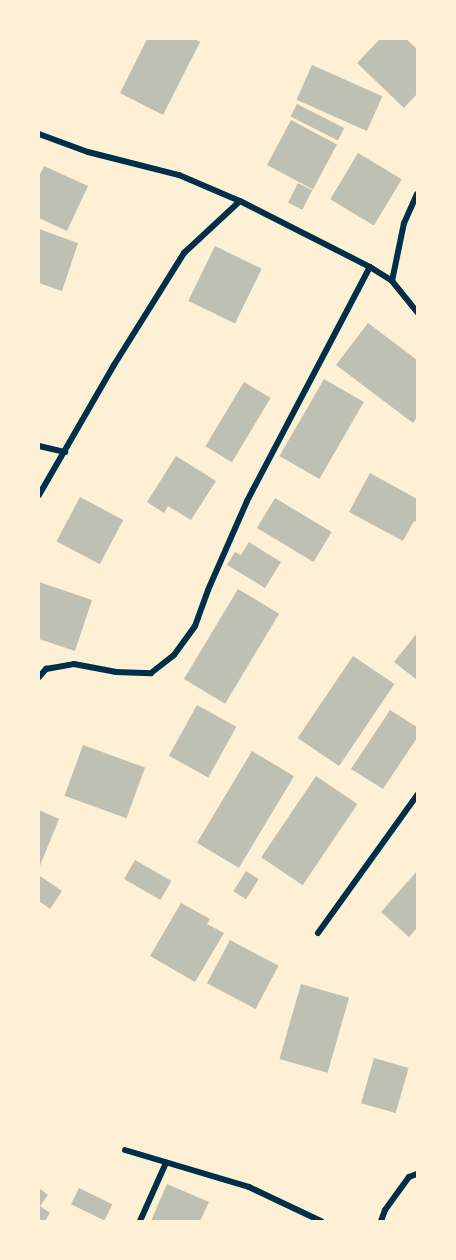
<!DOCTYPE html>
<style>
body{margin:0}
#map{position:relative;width:456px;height:1260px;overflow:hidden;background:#fdf0d5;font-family:Mulish,sans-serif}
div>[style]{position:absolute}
.building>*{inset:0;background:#bec0b2;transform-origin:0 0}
.minor>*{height:6px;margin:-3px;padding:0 3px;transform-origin:3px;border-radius:3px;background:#003049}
span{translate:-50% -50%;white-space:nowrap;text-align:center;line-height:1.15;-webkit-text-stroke:6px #fdf0d5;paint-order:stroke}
.frame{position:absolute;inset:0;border:40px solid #fdf0d5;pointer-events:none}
</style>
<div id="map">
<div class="building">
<div style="clip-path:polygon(147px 39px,195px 39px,200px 42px,163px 115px,120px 93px)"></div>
<div style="clip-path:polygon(380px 39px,406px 39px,417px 49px,417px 94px,404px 108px,357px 63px)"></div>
<div style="left:312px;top:65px;width:77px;height:38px;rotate:24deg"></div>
<div style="left:297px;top:104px;width:53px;height:14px;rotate:27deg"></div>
<div style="left:291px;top:120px;width:52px;height:51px;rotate:28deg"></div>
<div style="left:358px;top:153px;width:51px;height:54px;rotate:31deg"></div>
<div style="clip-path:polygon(44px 166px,88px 186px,67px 231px,39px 218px,39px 176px)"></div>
<div style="left:298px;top:183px;width:16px;height:22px;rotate:27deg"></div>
<div style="clip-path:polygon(39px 229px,78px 243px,62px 291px,39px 283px)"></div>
<div style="left:215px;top:246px;width:52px;height:61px;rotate:26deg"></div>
<div style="clip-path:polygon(368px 323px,417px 360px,417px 417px,413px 423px,336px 365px)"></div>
<div style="left:324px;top:379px;width:46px;height:89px;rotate:30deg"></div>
<div style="left:244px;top:382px;width:31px;height:75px;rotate:31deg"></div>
<div style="clip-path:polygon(176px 456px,216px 481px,191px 520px,168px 506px,164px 513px,147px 502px)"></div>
<div style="clip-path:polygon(370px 473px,417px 499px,417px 522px,414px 521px,403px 541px,349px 512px)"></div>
<div style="left:80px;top:497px;width:49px;height:50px;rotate:28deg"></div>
<div style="left:275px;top:498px;width:66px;height:35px;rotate:31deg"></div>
<div style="clip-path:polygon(249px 542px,281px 562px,265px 588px,227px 565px,235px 552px,241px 555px)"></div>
<div style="clip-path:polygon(39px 582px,92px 600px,75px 651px,39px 639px)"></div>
<div style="left:238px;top:589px;width:48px;height:105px;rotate:31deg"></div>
<div style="clip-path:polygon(417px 633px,417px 680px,394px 662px)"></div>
<div style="left:353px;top:656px;width:50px;height:99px;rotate:34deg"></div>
<div style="left:197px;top:705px;width:45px;height:58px;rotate:29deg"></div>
<div style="clip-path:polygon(390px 710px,417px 727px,417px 738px,383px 789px,351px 769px)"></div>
<div style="left:83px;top:745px;width:66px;height:54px;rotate:20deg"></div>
<div style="left:252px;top:751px;width:49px;height:107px;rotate:31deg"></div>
<div style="left:316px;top:776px;width:50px;height:98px;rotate:34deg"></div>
<div style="clip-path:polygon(39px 810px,59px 819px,39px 868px)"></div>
<div style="left:135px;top:860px;width:42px;height:22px;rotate:30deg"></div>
<div style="left:246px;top:871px;width:15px;height:24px;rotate:32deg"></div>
<div style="clip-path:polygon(417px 871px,417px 928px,409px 937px,381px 912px)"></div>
<div style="clip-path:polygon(40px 876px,62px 891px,50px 909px,39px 901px)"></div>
<div style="clip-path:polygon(181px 903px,210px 919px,207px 924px,224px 933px,195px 982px,150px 956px)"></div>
<div style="left:230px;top:940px;width:55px;height:49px;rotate:28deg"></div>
<div style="left:301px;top:984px;width:50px;height:78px;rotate:16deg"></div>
<div style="left:374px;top:1058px;width:36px;height:47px;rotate:16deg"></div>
<div style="clip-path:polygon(167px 1184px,209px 1202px,200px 1221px,151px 1221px)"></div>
<div style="clip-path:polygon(39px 1188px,48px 1195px,40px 1206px,50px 1213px,45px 1221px,39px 1221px)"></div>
<div style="left:79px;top:1188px;width:37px;height:18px;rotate:26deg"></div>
</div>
<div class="minor">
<div style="left:39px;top:134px;width:52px;rotate:20.2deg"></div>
<div style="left:88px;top:152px;width:94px;rotate:14.2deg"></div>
<div style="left:179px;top:175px;width:66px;rotate:23.1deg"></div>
<div style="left:240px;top:201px;width:146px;rotate:26.9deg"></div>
<div style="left:370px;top:267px;width:26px;rotate:32deg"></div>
<div style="left:417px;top:194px;width:32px;rotate:114deg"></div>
<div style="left:404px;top:223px;width:59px;rotate:101.7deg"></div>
<div style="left:392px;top:281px;width:40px;rotate:51deg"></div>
<div style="left:39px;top:446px;width:27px;rotate:13deg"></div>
<div style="left:39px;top:495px;width:150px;rotate:-60deg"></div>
<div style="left:114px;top:365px;width:132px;rotate:-58deg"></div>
<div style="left:184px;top:253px;width:76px;rotate:-42.9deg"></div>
<div style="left:39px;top:677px;width:11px;rotate:-49deg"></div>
<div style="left:46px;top:669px;width:28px;rotate:-10deg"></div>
<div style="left:74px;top:664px;width:43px;rotate:10.8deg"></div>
<div style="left:116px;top:672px;width:35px;rotate:2deg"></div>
<div style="left:151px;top:673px;width:29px;rotate:-38deg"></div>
<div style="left:174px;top:655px;width:36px;rotate:-54deg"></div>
<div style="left:195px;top:626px;width:38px;rotate:-70deg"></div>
<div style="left:208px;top:590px;width:97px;rotate:-66.3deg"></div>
<div style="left:247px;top:501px;width:264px;rotate:-62.3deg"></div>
<div style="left:318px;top:933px;width:170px;rotate:-54.3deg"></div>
<div style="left:125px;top:1150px;width:129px;rotate:16.6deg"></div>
<div style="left:249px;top:1187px;width:80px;rotate:25.3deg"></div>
<div style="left:140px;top:1221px;width:64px;rotate:-65.9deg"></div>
<div style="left:381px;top:1221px;width:12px;rotate:-70deg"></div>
<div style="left:385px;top:1210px;width:41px;rotate:-54deg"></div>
<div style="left:409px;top:1177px;width:9px;rotate:-21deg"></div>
</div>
<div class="frame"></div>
</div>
